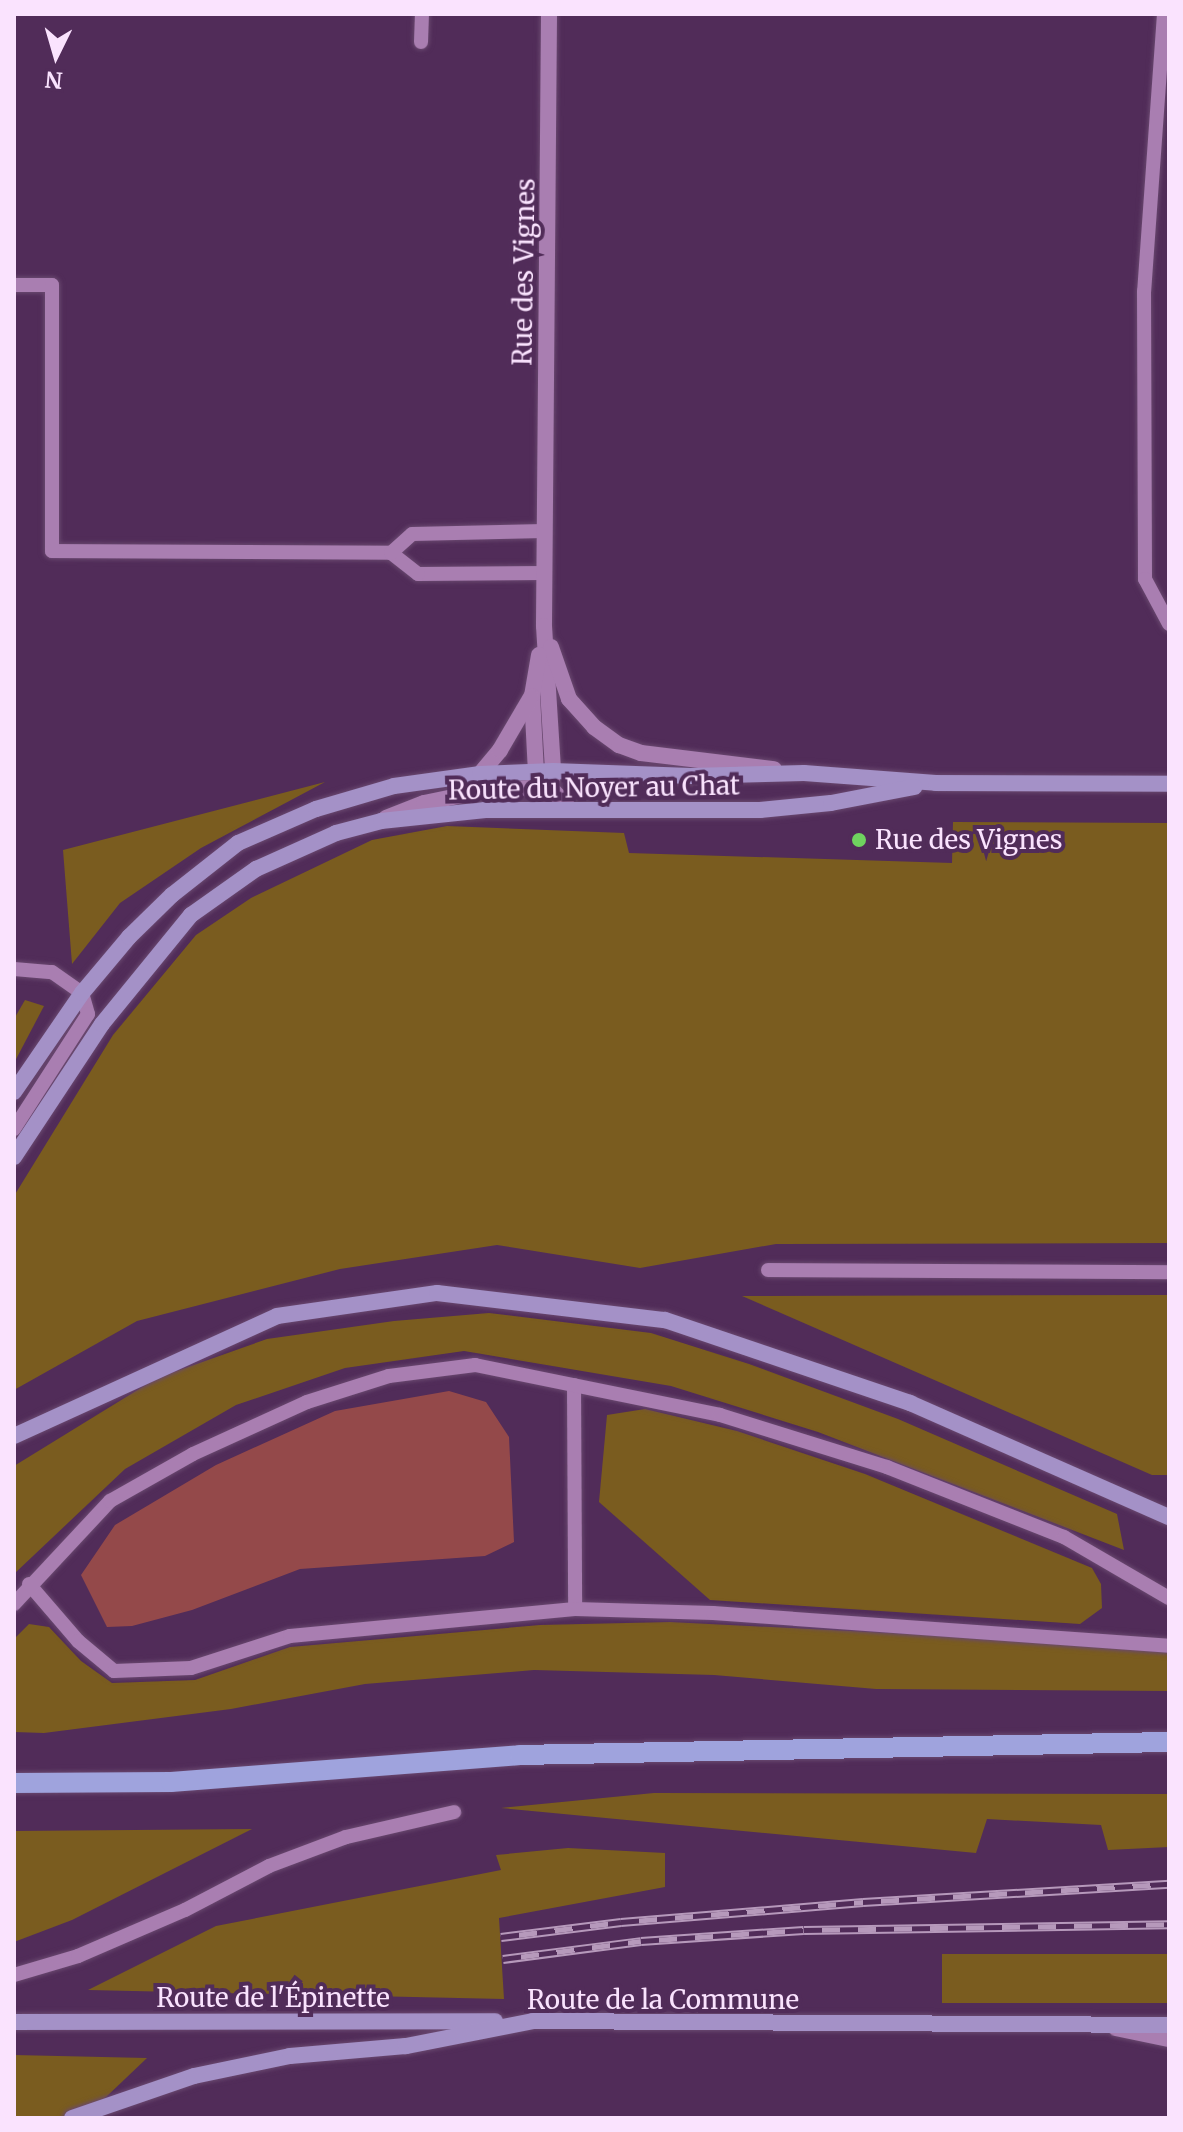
<!DOCTYPE html>
<meta charset="utf-8">
<style>
body{margin:0}
#map{position:relative;width:1183px;height:2132px;overflow:hidden;background:#512c59;font-family:Merriweather,serif}
div>[style]{position:absolute}
.green>*{inset:0;background:#7a5c1f;transform-origin:0 0}
.water>*{inset:0;background:#94494a}
.roads{filter:drop-shadow(0 0 2px #69486f) drop-shadow(0 0 2px #69486f)}
.lane>*{height:14px;margin:-7px;padding:0 7px;transform-origin:7px;border-radius:7px;background:#a97eb1}
.street>*{height:16px;margin:-8px;padding:0 8px;transform-origin:8px;border-radius:8px;background:#a97eb1}
.secondary>*{height:16px;margin:-8px;padding:0 8px;transform-origin:8px;border-radius:8px;background:#a491c7}
.primary>*{height:20px;margin:-10px;padding:0 10px;transform-origin:10px;border-radius:10px;background:#9fa3dd}
.rail>*{height:9px;margin-top:-4.5px;transform-origin:0;background:repeating-linear-gradient(90deg,#512c59 0 18px,#b699bb 0 36px);box-sizing:border-box;border-block:2px solid #b699bb}
.dots>*{width:22px;height:22px;translate:-50% -50%;box-sizing:border-box;border:4px solid #512c59;border-radius:50%}
span{translate:-50% -50%;white-space:nowrap;text-align:center;line-height:1.15;-webkit-text-stroke:8px #512c59;paint-order:stroke}
.street-label{font-size:26px;color:#fae3fe}
.poi-label{font-size:26px;color:#fae3fe}
.left{translate:0 -50%;text-align:left}
.frame{position:absolute;inset:0;border:16px solid #fae3fe;pointer-events:none}
.north{position:absolute;left:16px;top:16px;width:80px;height:80px;-webkit-text-stroke:6px #512c59;paint-order:stroke;rotate:185deg;font-size:22px;font-weight:700;line-height:32px;text-align:center;color:#fae3fe}
.north::after{content:'';display:block;margin:auto;width:28px;height:36px;background:#fae3fe;clip-path:polygon(50% 0,100% 100%,50% 72%,0 100%)}
</style>
<div id="map">
<div class="green">
<div style="clip-path:polygon(325px 782px,201px 848px,120px 903px,72px 964px,63px 850px)"></div>
<div style="clip-path:polygon(953px 822px,1169px 823px,1169px 1243px,776px 1244px,640px 1268px,497px 1245px,340px 1269px,137px 1321px,14px 1390px,14px 1196px,113px 1035px,196px 935px,251px 898px,372px 840px,447px 826px,624px 833px,629px 853px,952px 863px)"></div>
<div style="clip-path:polygon(25px 1000px,44px 1006px,14px 1063px,14px 1019px)"></div>
<div style="clip-path:polygon(1169px 1295px,1169px 1475px,1152px 1475px,742px 1296px)"></div>
<div style="clip-path:polygon(489px 1313px,651px 1333px,749px 1364px,898px 1419px,1117px 1514px,1124px 1550px,818px 1432px,671px 1386px,464px 1351px,345px 1368px,236px 1405px,125px 1469px,14px 1574px,14px 1466px,157px 1378px,267px 1339px,394px 1321px)"></div>
<div style="clip-path:polygon(645px 1409px,737px 1431px,865px 1474px,1092px 1568px,1101px 1584px,1102px 1608px,1080px 1624px,710px 1600px,599px 1502px,607px 1415px)"></div>
<div style="clip-path:polygon(670px 1622px,1169px 1647px,1169px 1691px,876px 1689px,714px 1675px,534px 1670px,365px 1684px,231px 1709px,44px 1733px,14px 1732px,14px 1639px,29px 1624px,49px 1627px,81px 1661px,112px 1683px,195px 1680px,290px 1647px,540px 1625px)"></div>
<div style="clip-path:polygon(654px 1793px,1169px 1794px,1169px 1847px,1108px 1850px,1101px 1825px,987px 1819px,976px 1853px,501px 1808px)"></div>
<div style="clip-path:polygon(252px 1829px,72px 1920px,14px 1942px,14px 1831px)"></div>
<div style="clip-path:polygon(568px 1848px,665px 1853px,665px 1887px,499px 1918px,504px 1999px,88px 1990px,216px 1926px,501px 1870px,496px 1855px)"></div>
<div style="left:1169px;top:1954px;width:49px;height:227px;rotate:90deg"></div>
<div style="clip-path:polygon(14px 2055px,147px 2058px,84px 2118px,14px 2118px)"></div>
</div>
<div class="water">
<div style="clip-path:polygon(449px 1391px,486px 1402px,509px 1437px,514px 1542px,485px 1556px,300px 1569px,192px 1610px,132px 1626px,107px 1627px,81px 1575px,115px 1525px,216px 1465px,335px 1411px)"></div>
</div>
<div class="roads">
<div class="lane">
<div style="left:1164px;top:14px;width:278px;rotate:94.1deg"></div>
<div style="left:1144px;top:291px;width:288px;rotate:89.8deg"></div>
<div style="left:1145px;top:579px;width:51px;rotate:61.9deg"></div>
<div style="left:421px;top:42px;width:28px;rotate:-88deg"></div>
<div style="left:14px;top:285px;width:38px"></div>
<div style="left:52px;top:285px;width:266px;rotate:90deg"></div>
<div style="left:52px;top:551px;width:339px;rotate:0.3deg"></div>
<div style="left:544px;top:573px;width:126px;rotate:179.5deg"></div>
<div style="left:418px;top:574px;width:34px;rotate:-142deg"></div>
<div style="left:391px;top:553px;width:28px;rotate:-42deg"></div>
<div style="left:412px;top:534px;width:132px;rotate:-1.3deg"></div>
<div style="left:14px;top:969px;width:38px;rotate:5deg"></div>
<div style="left:52px;top:972px;width:37px;rotate:35deg"></div>
<div style="left:82px;top:993px;width:22px;rotate:74deg"></div>
<div style="left:88px;top:1014px;width:137px;rotate:122.8deg"></div>
<div style="left:768px;top:1270px;width:401px;rotate:0.3deg"></div>
<div style="left:574px;top:1385px;width:224px;rotate:89.7deg"></div>
<div style="left:29px;top:1584px;width:75px;rotate:49.3deg"></div>
<div style="left:78px;top:1641px;width:47px;rotate:39.8deg"></div>
<div style="left:114px;top:1671px;width:77px;rotate:-2.2deg"></div>
<div style="left:191px;top:1668px;width:104px;rotate:-17.9deg"></div>
<div style="left:290px;top:1636px;width:286px;rotate:-5.4deg"></div>
<div style="left:575px;top:1609px;width:138px;rotate:1.7deg"></div>
<div style="left:713px;top:1613px;width:457px;rotate:4.1deg"></div>
<div style="left:14px;top:1604px;width:141px;rotate:-47deg"></div>
<div style="left:110px;top:1501px;width:95px;rotate:-29.5deg"></div>
<div style="left:193px;top:1454px;width:125px;rotate:-24.5deg"></div>
<div style="left:307px;top:1402px;width:86px;rotate:-17.6deg"></div>
<div style="left:389px;top:1376px;width:87px;rotate:-7.3deg"></div>
<div style="left:475px;top:1365px;width:250px;rotate:11.5deg"></div>
<div style="left:720px;top:1415px;width:175px;rotate:17.3deg"></div>
<div style="left:887px;top:1467px;width:190px;rotate:21.6deg"></div>
<div style="left:1064px;top:1537px;width:121px;rotate:30.2deg"></div>
<div style="left:14px;top:1975px;width:67px;rotate:-16.5deg"></div>
<div style="left:78px;top:1956px;width:116px;rotate:-23.3deg"></div>
<div style="left:185px;top:1910px;width:95px;rotate:-27.6deg"></div>
<div style="left:269px;top:1866px;width:82px;rotate:-20.6deg"></div>
<div style="left:346px;top:1837px;width:111px;rotate:-13deg"></div>
</div>
<div class="street">
<div style="left:549px;top:14px;width:612px;rotate:90.47deg"></div>
<div style="left:544px;top:626px;width:145px;rotate:86.4deg"></div>
<div style="left:553px;top:771px;width:16px;rotate:97deg"></div>
<div style="left:551px;top:647px;width:55px;rotate:70.9deg"></div>
<div style="left:569px;top:699px;width:38px;rotate:48deg"></div>
<div style="left:594px;top:727px;width:31px;rotate:36deg"></div>
<div style="left:619px;top:745px;width:23px;rotate:20deg"></div>
<div style="left:641px;top:753px;width:134px;rotate:6.9deg"></div>
<div style="left:539px;top:655px;width:42px;rotate:99.7deg"></div>
<div style="left:532px;top:696px;width:76px;rotate:87deg"></div>
<div style="left:536px;top:772px;width:49px;rotate:47.5deg"></div>
<div style="left:480px;top:774px;width:31px;rotate:-50deg"></div>
<div style="left:500px;top:750px;width:61px;rotate:-59.7deg"></div>
<div style="left:386px;top:818px;width:41px;rotate:-21.5deg"></div>
<div style="left:424px;top:803px;width:64px;rotate:-11.7deg"></div>
<div style="left:487px;top:790px;width:64px;rotate:-2.7deg"></div>
<div style="left:1116px;top:2028px;width:54px;rotate:11.7deg"></div>
</div>
<div class="secondary">
<div style="left:14px;top:1092px;width:120px;rotate:-55.5deg"></div>
<div style="left:82px;top:993px;width:73px;rotate:-50deg"></div>
<div style="left:129px;top:937px;width:60px;rotate:-44.3deg"></div>
<div style="left:172px;top:895px;width:84px;rotate:-38.2deg"></div>
<div style="left:238px;top:843px;width:85px;rotate:-23.6deg"></div>
<div style="left:316px;top:809px;width:81px;rotate:-16.4deg"></div>
<div style="left:394px;top:786px;width:87px;rotate:-7.9deg"></div>
<div style="left:480px;top:774px;width:73px;rotate:-2.4deg"></div>
<div style="left:553px;top:771px;width:138px;rotate:2.1deg"></div>
<div style="left:691px;top:776px;width:113px;rotate:-1.5deg"></div>
<div style="left:804px;top:773px;width:132px;rotate:4.3deg"></div>
<div style="left:936px;top:783px;width:233px;rotate:0.2deg"></div>
<div style="left:14px;top:1157px;width:159px;rotate:-56.5deg"></div>
<div style="left:102px;top:1024px;width:141px;rotate:-50.8deg"></div>
<div style="left:191px;top:915px;width:80px;rotate:-35.3deg"></div>
<div style="left:256px;top:869px;width:88px;rotate:-24.2deg"></div>
<div style="left:336px;top:833px;width:47px;rotate:-14.9deg"></div>
<div style="left:381px;top:821px;width:105px;rotate:-6deg"></div>
<div style="left:485px;top:810px;width:275px"></div>
<div style="left:760px;top:810px;width:71px;rotate:-5.6deg"></div>
<div style="left:831px;top:803px;width:85px;rotate:-10.9deg"></div>
<div style="left:14px;top:1436px;width:289px;rotate:-24.5deg"></div>
<div style="left:277px;top:1316px;width:162px;rotate:-8.2deg"></div>
<div style="left:437px;top:1293px;width:230px;rotate:6.8deg"></div>
<div style="left:665px;top:1320px;width:259px;rotate:18.7deg"></div>
<div style="left:910px;top:1403px;width:283px;rotate:23.8deg"></div>
<div style="left:14px;top:2022px;width:481px;rotate:-0.1deg"></div>
<div style="left:72px;top:2118px;width:129px;rotate:-19deg"></div>
<div style="left:194px;top:2076px;width:98px;rotate:-11.8deg"></div>
<div style="left:290px;top:2056px;width:116px;rotate:-4.9deg"></div>
<div style="left:406px;top:2046px;width:129px;rotate:-11.1deg"></div>
<div style="left:533px;top:2021px;width:636px;rotate:0.36deg"></div>
</div>
<div class="primary">
<div style="left:14px;top:1783px;width:157px;rotate:-0.4deg"></div>
<div style="left:171px;top:1782px;width:350px;rotate:-4.4deg"></div>
<div style="left:520px;top:1755px;width:649px;rotate:-1.15deg"></div>
</div>
</div>
<div class="rail">
<div style="left:501px;top:1937px;width:121px;rotate:-7.1deg"></div>
<div style="left:621px;top:1922px;width:243px;rotate:-4.7deg"></div>
<div style="left:863px;top:1902px;width:307px;rotate:-3.4deg"></div>
<div style="left:503px;top:1959px;width:139px;rotate:-7.4deg"></div>
<div style="left:641px;top:1941px;width:163px;rotate:-3.9deg"></div>
<div style="left:804px;top:1930px;width:365px;rotate:-0.9deg"></div>
</div>
<div class="dots">
<div style="left:859px;top:840px;background:#6fd35f"></div>
</div>
<div class="street-label">
<span style="left:524px;top:272px;rotate:-89deg">Rue des Vignes</span>
<span style="left:594px;top:788px;rotate:-1deg">Route du Noyer au Chat</span>
<span style="left:273px;top:1998px">Route de l'Épinette</span>
<span style="left:663px;top:2000px">Route de la Commune</span>
</div>
<div class="poi-label">
<span class="left" style="left:875px;top:840px">Rue des Vignes</span>
</div>
<div class="frame"></div>
<div class="north">N</div>
</div>
